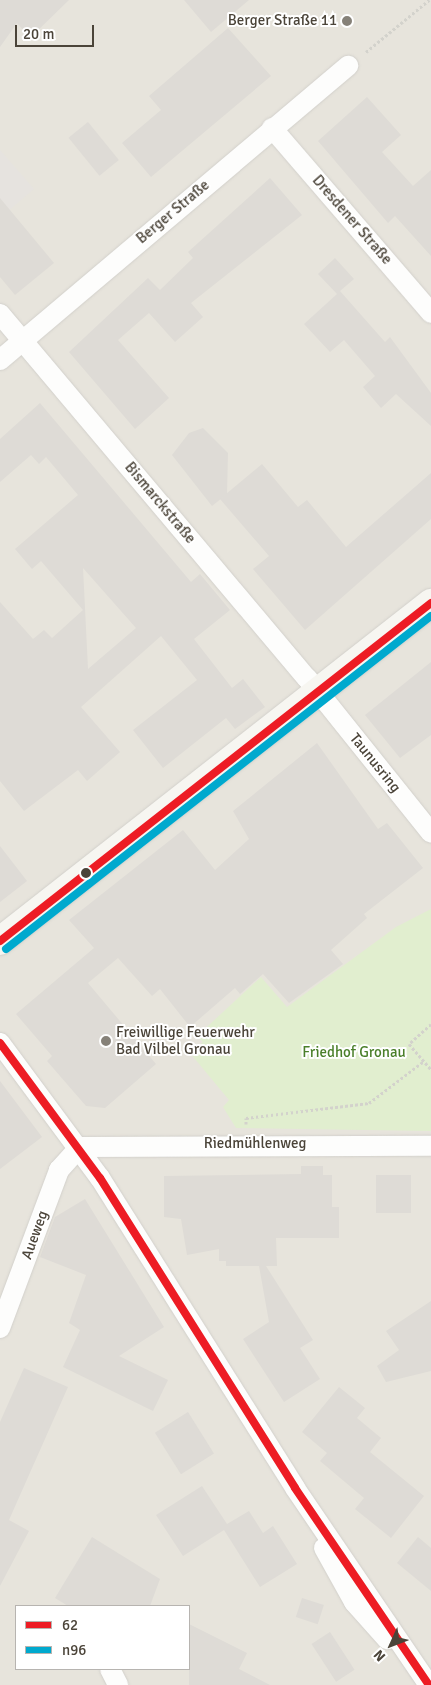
<!DOCTYPE html>
<meta charset="utf-8">
<style>
body{margin:0}
#map{position:relative;width:431px;height:1685px;overflow:hidden;background:#f4f2ee;font-family:Signika,sans-serif}
div>[style]{position:absolute}
.residential>*{inset:0;background:#e7e4dc}
.green>*{inset:0;background:#e1eecf}
.parking>*{inset:0;background:#e6e3df}
.building>*{inset:0;background:#dedbd6;transform-origin:0 0}
.path>*{height:3px;margin-top:-1.5px;transform-origin:0;background:repeating-linear-gradient(90deg,#d3d2cc 0 2.5px,transparent 0 5px)}
.roads{filter:drop-shadow(0 0 1px #d2d0cb) drop-shadow(0 0 1px #d2d0cb)}
.street>*{height:20px;margin:-10px;padding:0 10px;transform-origin:10px;border-radius:10px;background:#fdfdfc}
.secondary>*{height:28px;margin:-14px;padding:0 14px;transform-origin:14px;border-radius:14px;background:#f7f6f1}
.bus-1>*{height:8px;margin:-4px;padding:0 4px;transform-origin:4px;border-radius:4px;background:#ed1c24}
.bus-2>*{height:8px;margin:-4px;padding:0 4px;transform-origin:4px;border-radius:4px;background:#00a9ce}
.dots>*{width:14px;height:14px;translate:-50% -50%;box-sizing:border-box;border:2px solid #fff;border-radius:50%}
span{translate:-50% -50%;white-space:nowrap;text-align:center;line-height:1.15;-webkit-text-stroke:4px #fff;paint-order:stroke}
.poi-label{font-size:15px;color:#4b4439}
.right{translate:-100% -50%;text-align:right}
.left{translate:0 -50%;text-align:left}
.street-label{font-size:15px;color:#4b4439}
.park-label{font-size:15px;color:#4a7f2a}
.legend{position:absolute;left:15px;top:1605px;width:175px;height:65px;box-sizing:border-box;background:#fff;border:1px solid #b7b4b0;margin:0;padding:6px 9px;list-style:none;font-size:15px;color:#4b4439}
.legend li{display:flex;align-items:center;gap:10px;height:25px}
.legend b{width:25px;border:1px solid #b7b4b0}
.north{position:absolute;left:366px;top:1620px;width:50px;height:50px;-webkit-text-stroke:4px #fff;paint-order:stroke;rotate:227deg;font-size:14px;font-weight:700;line-height:20px;text-align:center;color:#4b4439}
.north::after{content:'';display:block;margin:auto;width:18px;height:22px;background:#4b4439;clip-path:polygon(50% 0,100% 100%,50% 72%,0 100%)}
.scale{position:absolute;left:15px;top:25px;width:79px;height:22px;box-sizing:border-box;border:2px solid #4b4439;border-top:0;padding-left:6px;font-size:15px;line-height:18px;white-space:nowrap;color:#4b4439;-webkit-text-stroke:4px #fff;paint-order:stroke}
</style>
<div id="map">
<div class="residential">
<div style="clip-path:polygon(evenodd,0 0,431px 0,431px 1685px,0 1685px,0 0,16px 1606px,189px 1606px,189px 1669px,16px 1669px,16px 1606px)"></div>
</div>
<div class="green">
<div style="clip-path:polygon(431px 909px,431px 1131px,236px 1128px,223px 1107px,229px 1100px,190px 1053px,203px 1042px,197px 1036px,261px 977px,287px 1007px,396px 927px)"></div>
</div>
<div class="parking">
<div style="clip-path:polygon(0 150px,34px 189px,0 218px)"></div>
</div>
<div class="building">
<div style="clip-path:polygon(0 0,69px 0,30px 38px,17px 23px,0 47px)"></div>
<div style="clip-path:polygon(184px 0,249px 0,211px 32px)"></div>
<div style="clip-path:polygon(228px 28px,271px 76px,151px 177px,122px 143px,161px 110px,149px 96px)"></div>
<div style="clip-path:polygon(367px 97px,401px 135px,382px 152px,413px 186px,431px 170px,431px 256px,395px 216px,388px 223px,318px 141px)"></div>
<div style="left:88px;top:122px;width:49px;height:25px;rotate:51deg"></div>
<div style="clip-path:polygon(270px 178px,302px 215px,191px 303px,203px 317px,175px 342px,149px 313px,118px 340px,169px 398px,135px 429px,69px 352px,148px 278px,160px 290px,193px 258px,188px 252px)"></div>
<div style="clip-path:polygon(0 198px,54px 263px,15px 295px,0 277px)"></div>
<div style="clip-path:polygon(335px 258px,354px 279px,340px 291px,385px 342px,390px 337px,431px 393px,431px 426px,396px 394px,381px 408px,363px 387px,375px 376px,344px 340px,330px 352px,304px 324px,337px 294px,318px 274px)"></div>
<div style="clip-path:polygon(evenodd,40px 403px,191px 582px,200px 574px,230px 610px,194px 639px,232px 688px,243px 679px,265px 707px,235px 729px,226px 718px,163px 768px,133px 730px,197px 680px,161px 636px,81px 707px,120px 752px,87px 781px,78px 770px,24px 811px,0 781px,0 602px,33px 639px,44px 630px,52px 638px,83px 610px,41px 561px,32px 569px,15px 549px,78px 495px,46px 457px,39px 464px,31px 455px,0 482px,0 439px,40px 403px,83px 568px,136px 628px,88px 669px,85px 608px,83px 568px)"></div>
<div style="clip-path:polygon(203px 428px,228px 453px,227px 494px,212px 506px,172px 455px,189px 433px)"></div>
<div style="clip-path:polygon(262px 464px,298px 507px,307px 500px,346px 547px,431px 473px,431px 519px,305px 630px,253px 569px,269px 556px,220px 499px)"></div>
<div style="clip-path:polygon(431px 662px,431px 735px,400px 758px,365px 715px)"></div>
<div style="clip-path:polygon(317px 743px,378px 829px,387px 823px,423px 868px,364px 914px,367px 918px,331px 950px,343px 964px,289px 1003px,263px 974px,240px 994px,235px 988px,190px 1027px,160px 989px,152px 996px,118px 958px,88px 983px,156px 1064px,105px 1108px,86px 1106px,47px 1061px,52px 1056px,16px 1014px,94px 948px,69px 920px,183px 830px,215px 870px,249px 839px,233px 811px)"></div>
<div style="clip-path:polygon(0 846px,27px 881px,0 902px)"></div>
<div style="clip-path:polygon(0 1081px,42px 1137px,0 1169px)"></div>
<div style="clip-path:polygon(301px 1166px,323px 1166px,323px 1175px,332px 1175px,332px 1207px,339px 1207px,339px 1238px,276px 1238px,277px 1266px,266px 1266px,313px 1340px,300px 1348px,320px 1379px,284px 1402px,243px 1339px,269px 1322px,259px 1266px,226px 1266px,226px 1261px,219px 1261px,219px 1249px,187px 1255px,181px 1219px,164px 1217px,164px 1176px,301px 1174px)"></div>
<div style="left:376px;top:1175px;width:35px;height:38px"></div>
<div style="clip-path:polygon(85px 1199px,164px 1327px,119px 1356px,168px 1380px,153px 1411px,63px 1367px,80px 1330px,69px 1323px,86px 1275px,40px 1257px,55px 1217px)"></div>
<div style="clip-path:polygon(431px 1301px,431px 1371px,386px 1382px,377px 1366px,399px 1350px,386px 1331px)"></div>
<div style="clip-path:polygon(24px 1368px,68px 1387px,9px 1520px,29px 1531px,0 1586px,0 1422px)"></div>
<div style="clip-path:polygon(339px 1387px,365px 1408px,357px 1418px,381px 1438px,370px 1452px,424px 1496px,391px 1538px,355px 1509px,364px 1498px,320px 1461px,327px 1453px,302px 1432px)"></div>
<div style="left:188px;top:1412px;width:49px;height:39px;rotate:58deg"></div>
<div style="clip-path:polygon(202px 1486px,227px 1524px,249px 1511px,263px 1533px,273px 1526px,297px 1564px,260px 1587px,224px 1530px,183px 1556px,156px 1515px)"></div>
<div style="clip-path:polygon(92px 1537px,160px 1579px,150px 1606px,68px 1606px,55px 1598px)"></div>
<div style="clip-path:polygon(418px 1537px,431px 1548px,431px 1591px,397px 1563px)"></div>
<div style="left:302px;top:1598px;width:23px;height:20px;rotate:18deg"></div>
<div style="clip-path:polygon(189px 1624px,247px 1653px,239px 1669px,270px 1685px,189px 1685px)"></div>
<div style="left:330px;top:1632px;width:45px;height:22px;rotate:57deg"></div>
</div>
<div class="path">
<div style="left:366px;top:52px;width:82px;rotate:-39.5deg"></div>
<div style="left:431px;top:1024px;width:30px;rotate:138deg"></div>
<div style="left:409px;top:1044px;width:33px;rotate:49deg"></div>
<div style="left:246px;top:1124px;width:6px;rotate:-90deg"></div>
<div style="left:246px;top:1118px;width:124px;rotate:-7deg"></div>
<div style="left:369px;top:1103px;width:69px;rotate:-37.4deg"></div>
</div>
<div class="roads">
<div class="street">
<div style="left:272px;top:128px;width:244px;rotate:49.3deg"></div>
<div style="left:0;top:314px;width:476px;rotate:49.9deg"></div>
<div style="left:307px;top:678px;width:198px;rotate:51.3deg"></div>
<div style="left:0;top:360px;width:456px;rotate:-40.2deg"></div>
<div style="left:0;top:1043px;width:168px;rotate:53.5deg"></div>
<div style="left:100px;top:1178px;width:366px;rotate:57.8deg"></div>
<div style="left:295px;top:1488px;width:238px;rotate:55.8deg"></div>
<div style="left:0;top:1328px;width:169px;rotate:-69.5deg"></div>
<div style="left:59px;top:1170px;width:31px;rotate:-48deg"></div>
<div style="left:80px;top:1147px;width:351px;rotate:-0.2deg"></div>
<div style="left:324px;top:1548px;width:62px;rotate:60.9deg"></div>
<div style="left:354px;top:1602px;width:50px;rotate:48.3deg"></div>
<div style="left:110px;top:1669px;width:18px;rotate:63deg"></div>
</div>
<div class="secondary">
<div style="left:0;top:941px;width:548px;rotate:-38.1deg"></div>
</div>
</div>
<div class="bus-1">
<div style="left:0;top:941px;width:548px;rotate:-38.1deg"></div>
<div style="left:0;top:1043px;width:168px;rotate:53.5deg"></div>
<div style="left:100px;top:1178px;width:366px;rotate:57.8deg"></div>
<div style="left:295px;top:1488px;width:238px;rotate:55.8deg"></div>
</div>
<div class="bus-2">
<div style="left:6px;top:949px;width:540px;rotate:-38.08deg"></div>
</div>
<div class="dots">
<div style="left:347px;top:21px;background:#868178"></div>
<div style="left:86px;top:873px;background:#4b4439"></div>
<div style="left:106px;top:1041px;background:#868178"></div>
</div>
<div class="poi-label">
<span class="right" style="left:337px;top:21px">Berger Straße 11</span>
<span class="left" style="left:116px;top:1041px">Freiwillige Feuerwehr<br>Bad Vilbel Gronau</span>
</div>
<div class="street-label">
<span style="left:173px;top:212px;rotate:-40deg">Berger Straße</span>
<span style="left:352px;top:220px;rotate:49deg">Dresdener Straße</span>
<span style="left:160px;top:503px;rotate:50deg">Bismarckstraße</span>
<span style="left:375px;top:763px;rotate:51deg">Taunusring</span>
<span style="left:255px;top:1144px">Riedmühlenweg</span>
<span style="left:35px;top:1235px;rotate:-70deg">Aueweg</span>
</div>
<div class="park-label">
<span style="left:354px;top:1053px">Friedhof Gronau</span>
</div>
<ul class="legend">
<li><b style="height:6px;background:#ed1c24"></b>62</li>
<li><b style="height:6px;background:#00a9ce"></b>n96</li>
</ul>
<div class="north">N</div>
<div class="scale">20 m</div>
</div>
